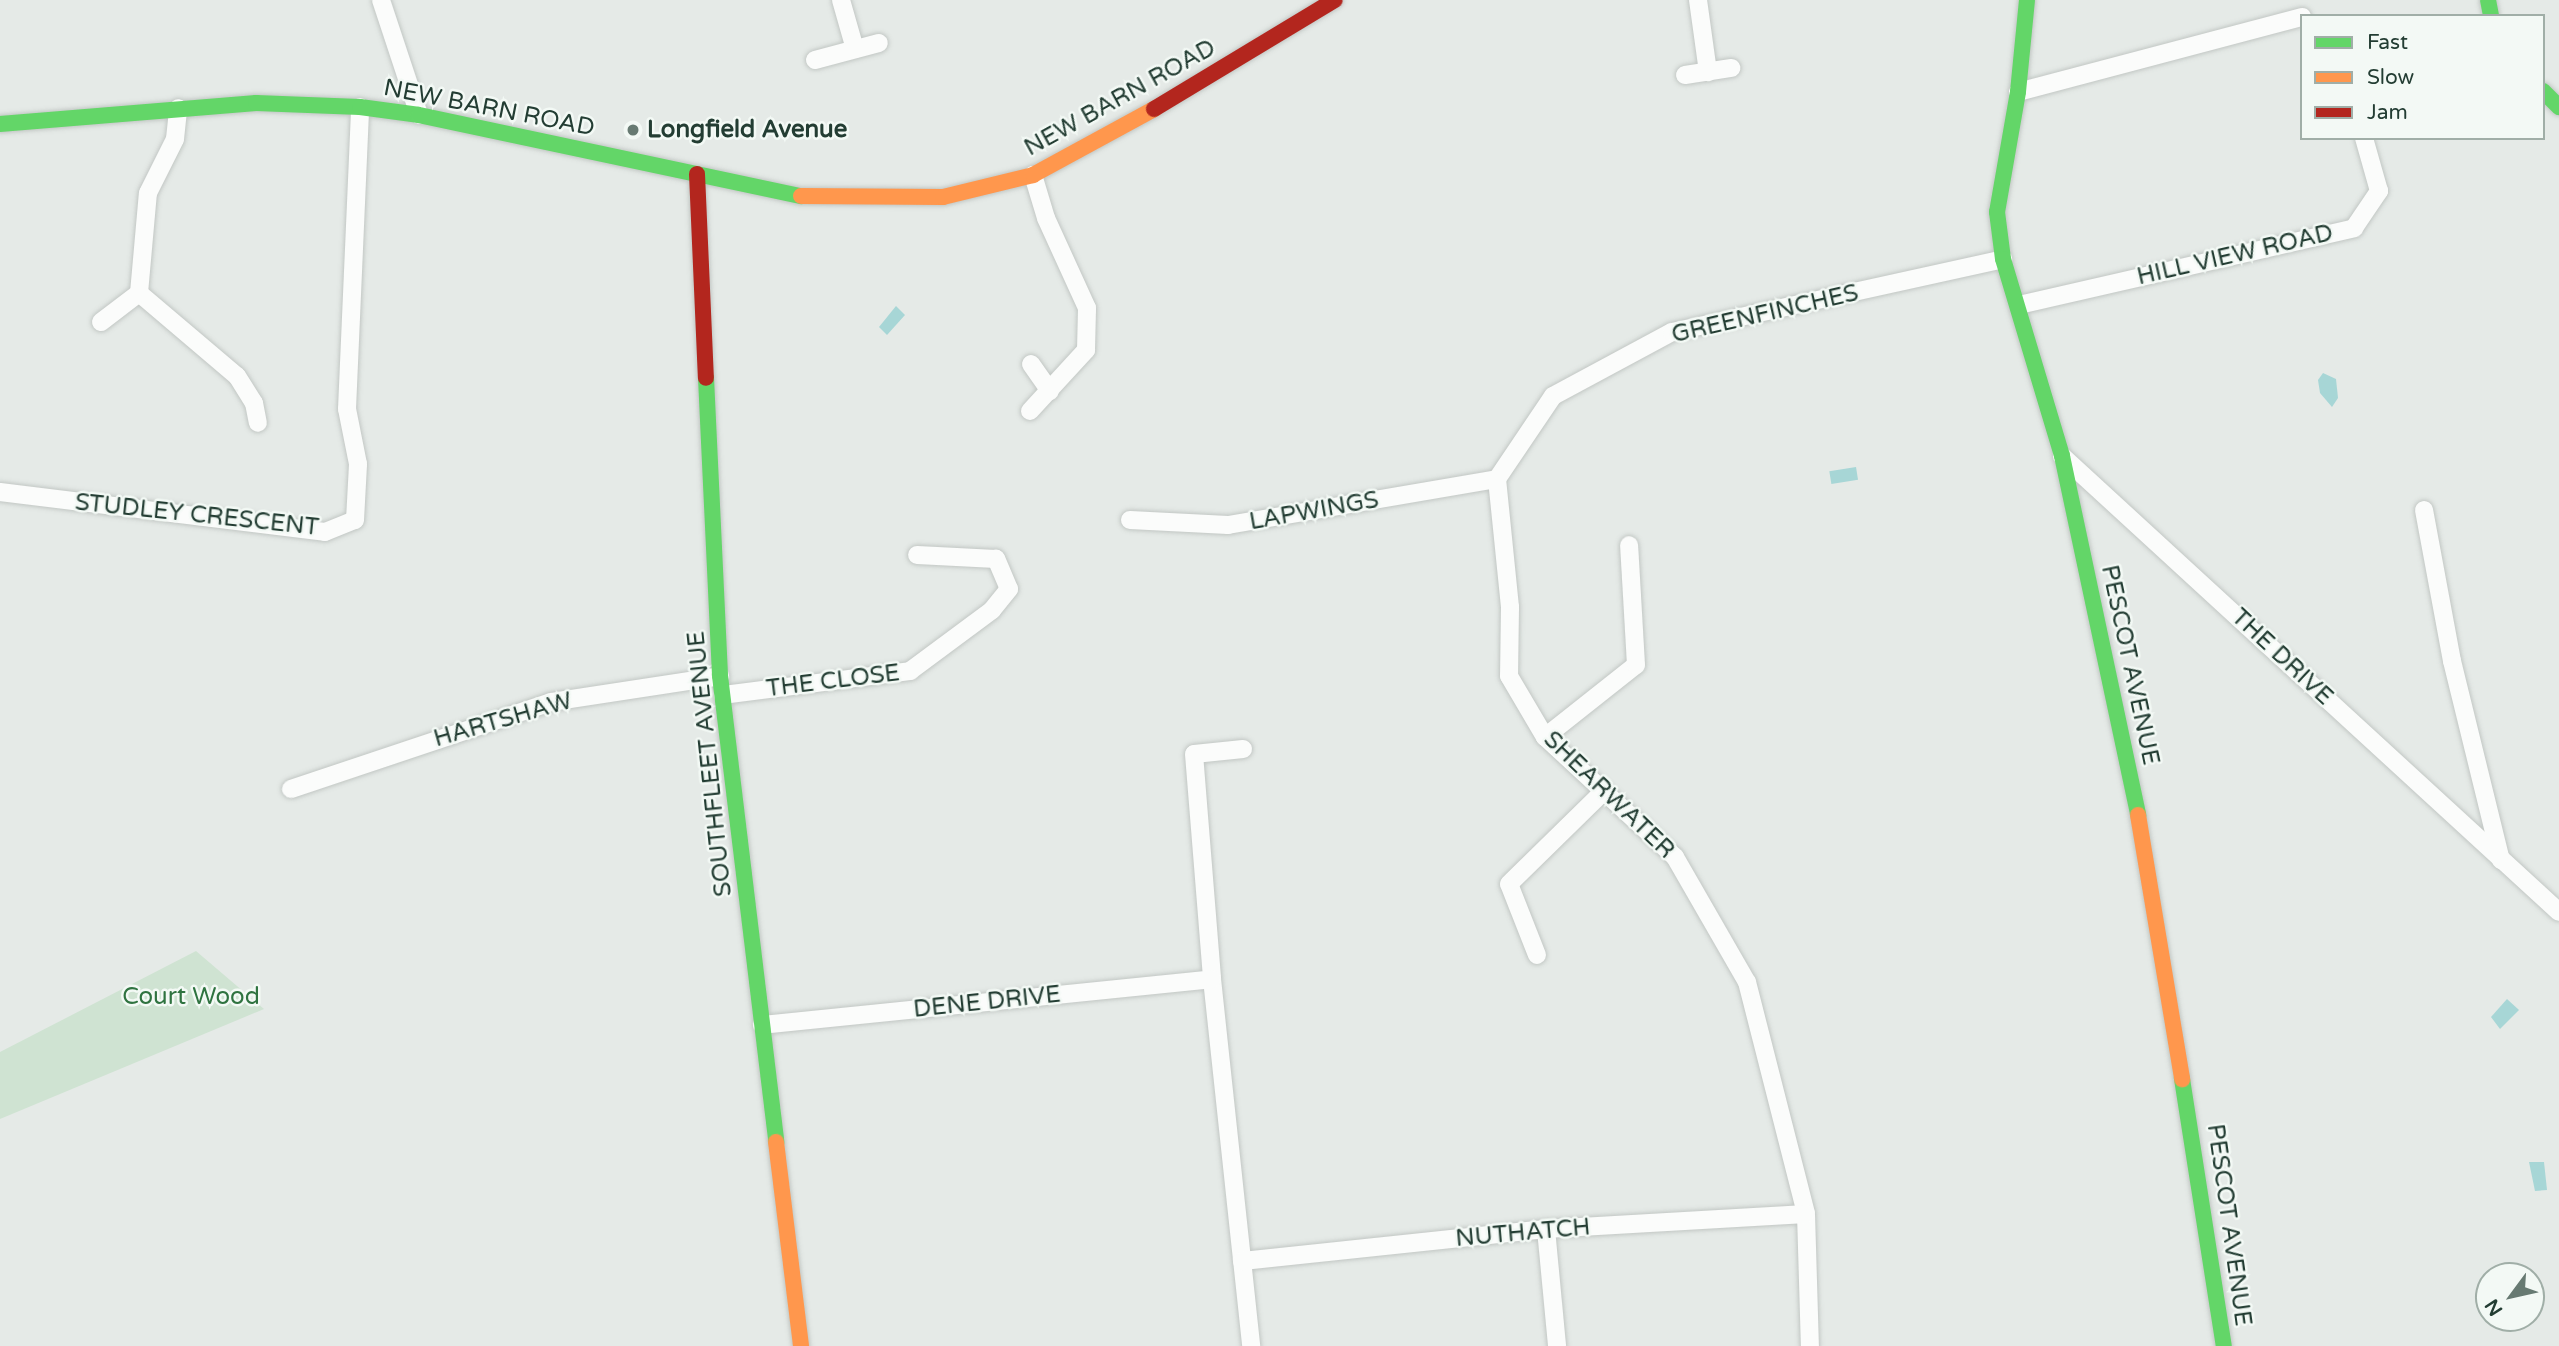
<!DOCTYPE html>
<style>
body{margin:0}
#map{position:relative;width:2559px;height:1346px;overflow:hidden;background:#e5eae7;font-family:"Varela Round",sans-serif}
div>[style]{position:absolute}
.green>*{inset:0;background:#cfe3d2}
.water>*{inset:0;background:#a7d6d6;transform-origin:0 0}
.roads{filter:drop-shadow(0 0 2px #c2c7c4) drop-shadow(0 0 2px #c2c7c4)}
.street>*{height:18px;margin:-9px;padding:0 9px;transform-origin:9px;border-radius:9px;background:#fbfcfb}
.fast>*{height:16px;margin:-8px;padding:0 8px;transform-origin:8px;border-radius:8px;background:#63d668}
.slow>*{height:16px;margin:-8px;padding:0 8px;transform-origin:8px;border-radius:8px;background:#ff974d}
.jam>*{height:16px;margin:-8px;padding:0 8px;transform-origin:8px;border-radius:8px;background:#b3261e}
.dots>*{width:19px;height:19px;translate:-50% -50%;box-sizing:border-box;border:4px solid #f3f9f5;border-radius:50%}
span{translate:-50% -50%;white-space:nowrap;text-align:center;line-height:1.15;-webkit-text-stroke:5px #f3f9f5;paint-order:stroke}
.street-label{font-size:24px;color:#233d33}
.poi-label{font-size:24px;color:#233d33;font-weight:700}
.left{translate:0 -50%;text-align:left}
.park-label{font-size:24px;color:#2f7340}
.legend{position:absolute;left:2300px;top:14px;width:245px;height:126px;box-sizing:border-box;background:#f3f9f5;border:2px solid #a0aea7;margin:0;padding:9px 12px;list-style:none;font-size:21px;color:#233d33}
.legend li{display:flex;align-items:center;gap:14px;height:35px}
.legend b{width:35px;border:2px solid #a0aea7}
.north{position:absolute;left:2475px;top:1262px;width:70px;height:70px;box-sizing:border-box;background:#f3f9f5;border:2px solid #a0aea7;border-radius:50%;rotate:237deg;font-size:19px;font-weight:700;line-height:28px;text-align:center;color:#233d33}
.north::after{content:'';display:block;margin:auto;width:24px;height:32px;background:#677a72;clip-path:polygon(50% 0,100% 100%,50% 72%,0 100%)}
</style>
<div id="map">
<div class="green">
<div style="clip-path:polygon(196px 951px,264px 1009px,0 1119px,0 1052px)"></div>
</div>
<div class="water">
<div style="clip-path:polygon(896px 306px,905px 315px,887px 335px,879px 327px)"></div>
<div style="clip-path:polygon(2323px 373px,2336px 379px,2338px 398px,2332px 407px,2320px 393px,2318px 380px)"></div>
<div style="left:1856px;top:467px;width:13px;height:27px;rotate:81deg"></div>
<div style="clip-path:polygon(2507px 999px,2519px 1010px,2500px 1029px,2491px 1017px)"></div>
<div style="clip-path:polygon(2529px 1162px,2544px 1162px,2547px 1190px,2535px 1191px)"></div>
</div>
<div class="roads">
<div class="street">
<div style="left:381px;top:0;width:121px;rotate:71.7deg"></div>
<div style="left:841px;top:0;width:51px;rotate:74.1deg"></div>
<div style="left:1698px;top:0;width:73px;rotate:82.1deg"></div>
<div style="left:815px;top:60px;width:66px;rotate:-14.9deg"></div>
<div style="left:1685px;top:75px;width:47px;rotate:-8.7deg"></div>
<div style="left:2018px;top:92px;width:294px;rotate:-14.8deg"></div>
<div style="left:139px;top:293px;width:128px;rotate:40.3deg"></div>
<div style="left:237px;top:376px;width:32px;rotate:58deg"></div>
<div style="left:254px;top:403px;width:20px;rotate:79deg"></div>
<div style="left:2019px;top:305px;width:344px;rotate:-12.9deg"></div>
<div style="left:2354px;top:228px;width:45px;rotate:-56deg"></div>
<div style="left:2379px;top:191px;width:55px;rotate:-105.8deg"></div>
<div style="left:101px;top:322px;width:48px;rotate:-37.3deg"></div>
<div style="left:139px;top:293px;width:100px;rotate:-84.9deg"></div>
<div style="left:148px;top:193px;width:60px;rotate:-63.4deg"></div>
<div style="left:175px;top:139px;width:31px;rotate:-84deg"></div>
<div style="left:1031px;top:364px;width:33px;rotate:55deg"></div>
<div style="left:1030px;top:411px;width:83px;rotate:-47.4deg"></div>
<div style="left:1086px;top:350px;width:42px;rotate:-88.6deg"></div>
<div style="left:1087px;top:308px;width:99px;rotate:-114.5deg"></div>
<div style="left:1046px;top:218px;width:45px;rotate:-106.8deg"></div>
<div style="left:2062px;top:456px;width:674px;rotate:42.54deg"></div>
<div style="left:1497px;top:479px;width:129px;rotate:84.2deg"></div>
<div style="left:1510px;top:607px;width:69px;rotate:90.8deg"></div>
<div style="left:1509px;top:676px;width:71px;rotate:59.5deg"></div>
<div style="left:1545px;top:737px;width:177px;rotate:42.7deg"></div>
<div style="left:1675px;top:857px;width:144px;rotate:60.1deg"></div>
<div style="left:1747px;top:982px;width:239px;rotate:75.7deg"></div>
<div style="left:1806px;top:1214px;width:132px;rotate:88.3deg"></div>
<div style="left:1497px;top:479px;width:100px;rotate:-56deg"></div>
<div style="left:1553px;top:396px;width:135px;rotate:-28.3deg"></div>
<div style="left:1672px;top:332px;width:339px;rotate:-12.4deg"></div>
<div style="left:0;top:492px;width:327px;rotate:7deg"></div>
<div style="left:325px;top:532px;width:32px;rotate:-22deg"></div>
<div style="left:355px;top:520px;width:56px;rotate:-86.9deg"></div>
<div style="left:358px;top:464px;width:56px;rotate:-101.3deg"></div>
<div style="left:347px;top:409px;width:302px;rotate:-87.5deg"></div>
<div style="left:2424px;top:510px;width:154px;rotate:79.5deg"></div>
<div style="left:2452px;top:661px;width:205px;rotate:76.2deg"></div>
<div style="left:1130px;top:520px;width:98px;rotate:2.9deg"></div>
<div style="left:1228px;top:525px;width:273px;rotate:-9.7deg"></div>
<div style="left:723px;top:695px;width:189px;rotate:-7.3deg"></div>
<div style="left:910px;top:671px;width:102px;rotate:-36.6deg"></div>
<div style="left:992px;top:610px;width:27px;rotate:-51deg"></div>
<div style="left:1009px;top:589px;width:33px;rotate:-113deg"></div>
<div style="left:996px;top:559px;width:79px;rotate:-177.1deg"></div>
<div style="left:1545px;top:737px;width:116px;rotate:-38.4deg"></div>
<div style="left:1636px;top:665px;width:120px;rotate:-93.3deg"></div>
<div style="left:1243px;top:749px;width:49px;rotate:174.2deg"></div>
<div style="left:1194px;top:754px;width:226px;rotate:85.4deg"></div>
<div style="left:1212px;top:979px;width:369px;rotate:83.9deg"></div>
<div style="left:291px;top:789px;width:274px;rotate:-18.5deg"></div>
<div style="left:551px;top:702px;width:171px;rotate:-8.7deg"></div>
<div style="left:1537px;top:955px;width:76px;rotate:-111.5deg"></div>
<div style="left:1509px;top:884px;width:130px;rotate:-44.4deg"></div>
<div style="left:762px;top:1025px;width:452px;rotate:-5.8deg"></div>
<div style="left:1546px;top:1229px;width:118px;rotate:84.6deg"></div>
<div style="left:1242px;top:1261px;width:306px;rotate:-6deg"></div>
<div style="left:1546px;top:1229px;width:260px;rotate:-3.3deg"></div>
</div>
<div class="fast">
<div style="left:2027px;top:0;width:92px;rotate:95.6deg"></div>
<div style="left:2018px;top:92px;width:122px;rotate:99.9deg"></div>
<div style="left:1997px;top:212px;width:47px;rotate:82.7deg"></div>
<div style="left:2003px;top:259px;width:206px;rotate:73.3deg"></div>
<div style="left:2062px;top:456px;width:367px;rotate:78deg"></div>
<div style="left:2488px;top:0;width:16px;rotate:79deg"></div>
<div style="left:2543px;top:91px;width:23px;rotate:45deg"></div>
<div style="left:0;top:124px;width:257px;rotate:-4.7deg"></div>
<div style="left:256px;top:103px;width:104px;rotate:2.2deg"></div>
<div style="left:360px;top:107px;width:60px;rotate:7.7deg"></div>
<div style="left:419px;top:115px;width:390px;rotate:12deg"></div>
<div style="left:706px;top:378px;width:298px;rotate:87.3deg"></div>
<div style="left:720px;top:676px;width:469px;rotate:83.1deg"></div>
<div style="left:2182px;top:1079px;width:270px;rotate:81.1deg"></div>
</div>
<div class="slow">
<div style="left:801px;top:196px;width:142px;rotate:0.4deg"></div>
<div style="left:943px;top:197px;width:93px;rotate:-13.7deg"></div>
<div style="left:1033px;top:175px;width:138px;rotate:-28.6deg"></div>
<div style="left:2138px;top:815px;width:268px;rotate:80.5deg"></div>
<div style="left:776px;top:1142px;width:206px;rotate:83deg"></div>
</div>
<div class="jam">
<div style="left:1154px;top:109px;width:211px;rotate:-31.1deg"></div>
<div style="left:697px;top:174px;width:204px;rotate:87.5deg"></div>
</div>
</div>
<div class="dots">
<div style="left:633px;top:130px;background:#677a72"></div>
</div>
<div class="street-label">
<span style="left:1120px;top:98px;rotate:-29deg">NEW BARN ROAD</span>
<span style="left:489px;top:108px;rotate:11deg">NEW BARN ROAD</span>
<span style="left:2235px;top:255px;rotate:-13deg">HILL VIEW ROAD</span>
<span style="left:1765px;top:314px;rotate:-13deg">GREENFINCHES</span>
<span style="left:1314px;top:511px;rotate:-10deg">LAPWINGS</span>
<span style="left:197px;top:515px;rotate:6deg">STUDLEY CRESCENT</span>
<span style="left:2282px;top:657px;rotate:43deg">THE DRIVE</span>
<span style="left:2130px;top:665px;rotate:78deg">PESCOT AVENUE</span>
<span style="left:833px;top:681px;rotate:-7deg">THE CLOSE</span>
<span style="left:503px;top:720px;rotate:-16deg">HARTSHAW</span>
<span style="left:710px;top:764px;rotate:-96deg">SOUTHFLEET AVENUE</span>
<span style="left:1609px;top:795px;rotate:44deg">SHEARWATER</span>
<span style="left:987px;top:1002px;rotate:-6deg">DENE DRIVE</span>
<span style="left:2229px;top:1225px;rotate:82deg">PESCOT AVENUE</span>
<span style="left:1523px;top:1233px;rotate:-5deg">NUTHATCH</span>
</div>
<div class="poi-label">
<span class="left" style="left:647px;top:130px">Longfield Avenue</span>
</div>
<div class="park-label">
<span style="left:191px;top:997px">Court Wood</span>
</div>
<ul class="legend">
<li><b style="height:9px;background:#63d668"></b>Fast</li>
<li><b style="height:9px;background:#ff974d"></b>Slow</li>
<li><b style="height:9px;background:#b3261e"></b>Jam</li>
</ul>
<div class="north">N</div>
</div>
